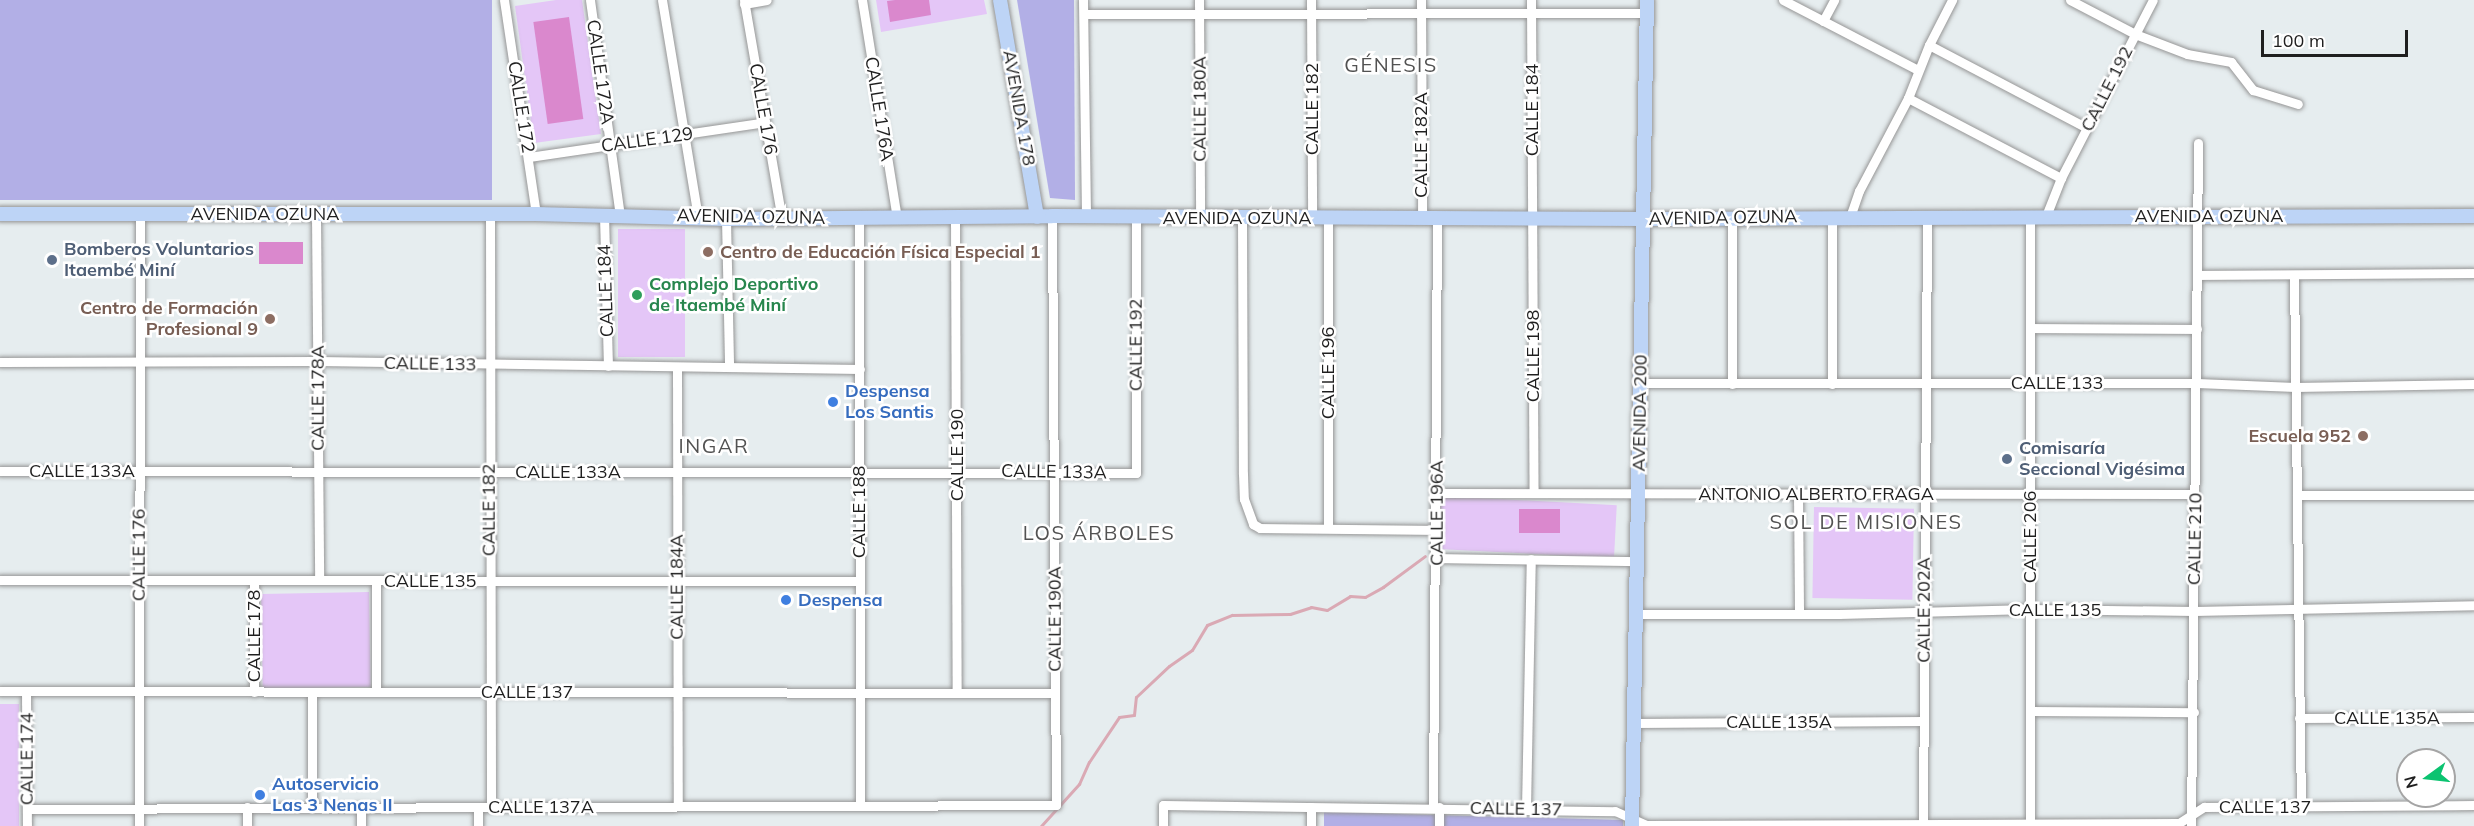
<!DOCTYPE html>
<meta charset="utf-8">
<style>
body{margin:0}
#map{position:relative;width:2474px;height:826px;overflow:hidden;background:#e6edef;font-family:Mulish,sans-serif}
div>[style]{position:absolute}
.grass>*{inset:0;background:#b2afe6;transform-origin:0 0}
.park>*{inset:0;background:#e4c6f7;transform-origin:0 0}
.pitch>*{inset:0;background:#da88cd;transform-origin:0 0}
.stream>*{height:3px;margin:-1.5px;padding:0 1.5px;transform-origin:1.5px;border-radius:1.5px;background:#daa9b4}
.roads{filter:drop-shadow(0 0 2px #969696) drop-shadow(0 0 2px #969696)}
.street>*{height:9px;margin:-4.5px;padding:0 4.5px;transform-origin:4.5px;border-radius:4.5px;background:#fff}
.secondary>*{height:14px;margin:-7px;padding:0 7px;transform-origin:7px;border-radius:7px;background:#bdd4f6}
.dots>*{width:16px;height:16px;translate:-50% -50%;box-sizing:border-box;border:3px solid #fff;border-radius:50%}
span{translate:-50% -50%;white-space:nowrap;text-align:center;line-height:1.15;-webkit-text-stroke:5px #fff;paint-order:stroke}
.street-label{font-size:18px;color:#1f1f1f}
.service-label{font-size:18px;color:#4e5e75;font-weight:700}
.left{translate:0 -50%;text-align:left}
.education-label{font-size:18px;color:#785e54;font-weight:700}
.right{translate:-100% -50%;text-align:right}
.leisure-label{font-size:18px;color:#27864d;font-weight:700}
.shop-label{font-size:18px;color:#366cbe;font-weight:700}
.neighbourhood-label{font-size:20px;color:#525252;letter-spacing:1.5px}
.north{position:absolute;left:2396px;top:748px;width:60px;height:60px;box-sizing:border-box;background:#fff;border:2px solid #a5a5a5;border-radius:50%;rotate:255deg;font-size:16px;font-weight:700;line-height:24px;text-align:center;color:#1f1f1f}
.north::after{content:'';display:block;margin:auto;width:21px;height:27px;background:#0bc370;clip-path:polygon(50% 0,100% 100%,50% 72%,0 100%)}
.scale{position:absolute;left:2261px;top:30px;width:147px;height:27px;box-sizing:border-box;border:3px solid #1f1f1f;border-top:0;padding-left:8px;font-size:18px;line-height:21px;white-space:nowrap;color:#1f1f1f;-webkit-text-stroke:4px #fff;paint-order:stroke}
</style>
<div id="map">
<div class="grass">
<div style="left:0;top:0;width:492px;height:200px"></div>
<div style="clip-path:polygon(1017px 0,1074px 0,1075px 200px,1050px 198px)"></div>
<div style="clip-path:polygon(1324px 812px,1623px 820px,1623px 826px,1324px 826px)"></div>
</div>
<div class="park">
<div style="clip-path:polygon(556px 0,582px 0,601px 134px,534px 143px,515px 6px)"></div>
<div style="clip-path:polygon(876px 0,984px 0,987px 14px,881px 32px)"></div>
<div style="left:685px;top:229px;width:128px;height:67px;rotate:90deg"></div>
<div style="left:1441px;top:496px;width:176px;height:53px;rotate:3deg"></div>
<div style="left:1814px;top:507px;width:100px;height:91px;rotate:1deg"></div>
<div style="left:369px;top:592px;width:95px;height:108px;rotate:89deg"></div>
<div style="left:0;top:704px;width:19px;height:122px"></div>
</div>
<div class="pitch">
<div style="clip-path:polygon(895px 0,929px 0,931px 15px,890px 22px,887px 1px)"></div>
<div style="left:569px;top:17px;width:103px;height:36px;rotate:82deg"></div>
<div style="left:259px;top:242px;width:44px;height:22px"></div>
<div style="left:1519px;top:509px;width:41px;height:24px"></div>
</div>
<div class="stream">
<div style="left:1041px;top:826px;width:57px;rotate:-47.9deg"></div>
<div style="left:1079px;top:784px;width:24px;rotate:-66deg"></div>
<div style="left:1089px;top:762px;width:54px;rotate:-56.3deg"></div>
<div style="left:1119px;top:717px;width:15px;rotate:-8deg"></div>
<div style="left:1134px;top:715px;width:18px;rotate:-84deg"></div>
<div style="left:1136px;top:697px;width:45px;rotate:-43.2deg"></div>
<div style="left:1169px;top:666px;width:28px;rotate:-35deg"></div>
<div style="left:1192px;top:650px;width:29px;rotate:-59deg"></div>
<div style="left:1207px;top:625px;width:27px;rotate:-22deg"></div>
<div style="left:1232px;top:615px;width:58px;rotate:-1deg"></div>
<div style="left:1290px;top:614px;width:22px;rotate:-18deg"></div>
<div style="left:1311px;top:607px;width:16px;rotate:11deg"></div>
<div style="left:1327px;top:610px;width:27px;rotate:-31deg"></div>
<div style="left:1350px;top:596px;width:15px;rotate:4deg"></div>
<div style="left:1365px;top:597px;width:21px;rotate:-29deg"></div>
<div style="left:1383px;top:587px;width:52px;rotate:-36.4deg"></div>
</div>
<div class="roads">
<div class="street">
<div style="left:504px;top:0;width:216px;rotate:81.5deg"></div>
<div style="left:590px;top:0;width:218px;rotate:82.1deg"></div>
<div style="left:662px;top:0;width:220px;rotate:80.6deg"></div>
<div style="left:744px;top:0;width:222px;rotate:80.2deg"></div>
<div style="left:862px;top:0;width:221px;rotate:80.9deg"></div>
<div style="left:1083px;top:0;width:217px;rotate:89.2deg"></div>
<div style="left:1199px;top:0;width:217px;rotate:89.7deg"></div>
<div style="left:1311px;top:0;width:218px;rotate:89.7deg"></div>
<div style="left:1421px;top:0;width:218px;rotate:89.7deg"></div>
<div style="left:1531px;top:0;width:493px;rotate:89.7deg"></div>
<div style="left:1783px;top:0;width:152px;rotate:27.4deg"></div>
<div style="left:2070px;top:0;width:73px;rotate:27.6deg"></div>
<div style="left:2135px;top:34px;width:56px;rotate:21deg"></div>
<div style="left:2187px;top:54px;width:45px;rotate:10.3deg"></div>
<div style="left:2231px;top:62px;width:36px;rotate:52deg"></div>
<div style="left:2253px;top:90px;width:47px;rotate:17.3deg"></div>
<div style="left:744px;top:4px;width:23px;rotate:-10deg"></div>
<div style="left:1084px;top:14px;width:563px;rotate:-0.1deg"></div>
<div style="left:1823px;top:21px;width:24px;rotate:-62deg"></div>
<div style="left:1929px;top:45px;width:178px;rotate:27.7deg"></div>
<div style="left:1908px;top:98px;width:173px;rotate:27.6deg"></div>
<div style="left:529px;top:157px;width:239px;rotate:-8.4deg"></div>
<div style="left:490px;top:214px;width:593px;rotate:89.9deg"></div>
<div style="left:316px;top:215px;width:365px;rotate:89.5deg"></div>
<div style="left:604px;top:215px;width:151px;rotate:88.5deg"></div>
<div style="left:2030px;top:216px;width:607px;rotate:90deg"></div>
<div style="left:2046px;top:216px;width:41px;rotate:-68.5deg"></div>
<div style="left:2061px;top:178px;width:200px;rotate:-62.7deg"></div>
<div style="left:955px;top:217px;width:476px;rotate:89.8deg"></div>
<div style="left:1242px;top:217px;width:257px;rotate:89.8deg"></div>
<div style="left:1243px;top:474px;width:25px;rotate:88deg"></div>
<div style="left:1244px;top:499px;width:27px;rotate:70deg"></div>
<div style="left:1253px;top:524px;width:8px;rotate:30deg"></div>
<div style="left:1260px;top:528px;width:177px;rotate:0.6deg"></div>
<div style="left:1850px;top:217px;width:28px;rotate:-71deg"></div>
<div style="left:1859px;top:191px;width:105px;rotate:-62.2deg"></div>
<div style="left:1908px;top:98px;width:57px;rotate:-68.4deg"></div>
<div style="left:1929px;top:45px;width:51px;rotate:-62.9deg"></div>
<div style="left:859px;top:218px;width:588px;rotate:89.9deg"></div>
<div style="left:1328px;top:218px;width:310px;rotate:90deg"></div>
<div style="left:1732px;top:218px;width:166px;rotate:90deg"></div>
<div style="left:726px;top:219px;width:148px;rotate:88.8deg"></div>
<div style="left:2198px;top:275px;width:276px;rotate:-0.4deg"></div>
<div style="left:2294px;top:275px;width:532px;rotate:89.25deg"></div>
<div style="left:2030px;top:328px;width:167px;rotate:0.3deg"></div>
<div style="left:0;top:362px;width:318px;rotate:-0.2deg"></div>
<div style="left:318px;top:361px;width:542px;rotate:0.85deg"></div>
<div style="left:677px;top:367px;width:439px;rotate:89.9deg"></div>
<div style="left:1641px;top:383px;width:556px"></div>
<div style="left:2197px;top:383px;width:98px;rotate:2.3deg"></div>
<div style="left:2295px;top:387px;width:179px;rotate:-1deg"></div>
<div style="left:1832px;top:384px;width:167px;rotate:-90deg"></div>
<div style="left:0;top:471px;width:1136px;rotate:0.1deg"></div>
<div style="left:1136px;top:473px;width:256px;rotate:-90deg"></div>
<div style="left:1437px;top:493px;width:758px;rotate:0.08deg"></div>
<div style="left:1798px;top:494px;width:119px;rotate:89.5deg"></div>
<div style="left:2297px;top:495px;width:177px"></div>
<div style="left:1437px;top:558px;width:200px;rotate:0.9deg"></div>
<div style="left:0;top:580px;width:859px;rotate:0.07deg"></div>
<div style="left:254px;top:580px;width:112px;rotate:90deg"></div>
<div style="left:1636px;top:614px;width:203px"></div>
<div style="left:1839px;top:614px;width:191px;rotate:-1.5deg"></div>
<div style="left:2030px;top:609px;width:164px;rotate:0.7deg"></div>
<div style="left:2194px;top:611px;width:280px;rotate:-1.2deg"></div>
<div style="left:0;top:691px;width:1055px;rotate:0.11deg"></div>
<div style="left:26px;top:691px;width:135px;rotate:89.6deg"></div>
<div style="left:312px;top:692px;width:115px;rotate:90deg"></div>
<div style="left:376px;top:692px;width:111px;rotate:-90deg"></div>
<div style="left:2031px;top:711px;width:163px;rotate:0.4deg"></div>
<div style="left:2299px;top:718px;width:175px;rotate:-0.3deg"></div>
<div style="left:1635px;top:723px;width:289px;rotate:-0.4deg"></div>
<div style="left:247px;top:807px;width:19px;rotate:90deg"></div>
<div style="left:361px;top:807px;width:19px;rotate:90deg"></div>
<div style="left:478px;top:807px;width:19px;rotate:90deg"></div>
<div style="left:1433px;top:807px;width:589px;rotate:-89.61deg"></div>
<div style="left:27px;top:809px;width:1029px;rotate:-0.22deg"></div>
<div style="left:1056px;top:805px;width:589px;rotate:-90.39deg"></div>
<div style="left:1526px;top:809px;width:250px;rotate:-88.9deg"></div>
<div style="left:1923px;top:823px;width:606px;rotate:-89.62deg"></div>
<div style="left:139px;top:826px;width:613px;rotate:-89.91deg"></div>
<div style="left:1163px;top:826px;width:21px;rotate:-90deg"></div>
<div style="left:1163px;top:805px;width:452px;rotate:0.8deg"></div>
<div style="left:1615px;top:811px;width:34px;rotate:24deg"></div>
<div style="left:1646px;top:825px;width:533px;rotate:-0.21deg"></div>
<div style="left:2179px;top:823px;width:30px;rotate:-33deg"></div>
<div style="left:2204px;top:807px;width:270px;rotate:-0.4deg"></div>
<div style="left:1311px;top:826px;width:19px;rotate:-90deg"></div>
<div style="left:1439px;top:826px;width:19px;rotate:-90deg"></div>
<div style="left:2191px;top:826px;width:683px;rotate:-89.41deg"></div>
</div>
<div class="secondary">
<div style="left:1000px;top:0;width:220px;rotate:80.3deg"></div>
<div style="left:0;top:214px;width:536px"></div>
<div style="left:536px;top:214px;width:190px;rotate:1.5deg"></div>
<div style="left:726px;top:219px;width:326px;rotate:-0.5deg"></div>
<div style="left:1052px;top:216px;width:592px;rotate:0.29deg"></div>
<div style="left:1644px;top:219px;width:830px;rotate:-0.21deg"></div>
<div style="left:1632px;top:826px;width:826px;rotate:-88.96deg"></div>
</div>
</div>
<div class="dots">
<div style="left:708px;top:252px;background:#8d6e63"></div>
<div style="left:52px;top:260px;background:#5c6f8a"></div>
<div style="left:637px;top:295px;background:#2e9e5b"></div>
<div style="left:270px;top:319px;background:#8d6e63"></div>
<div style="left:833px;top:402px;background:#3f7fe0"></div>
<div style="left:2363px;top:436px;background:#8d6e63"></div>
<div style="left:2007px;top:459px;background:#5c6f8a"></div>
<div style="left:786px;top:600px;background:#3f7fe0"></div>
<div style="left:260px;top:795px;background:#3f7fe0"></div>
</div>
<div class="street-label">
<span style="left:600px;top:72px;rotate:82deg">CALLE 172A</span>
<span style="left:2107px;top:89px;rotate:-63deg">CALLE 192</span>
<span style="left:521px;top:107px;rotate:81deg">CALLE 172</span>
<span style="left:1019px;top:108px;rotate:80deg">AVENIDA 178</span>
<span style="left:763px;top:109px;rotate:80deg">CALLE 176</span>
<span style="left:879px;top:109px;rotate:81deg">CALLE 176A</span>
<span style="left:1200px;top:109px;rotate:-90deg">CALLE 180A</span>
<span style="left:1312px;top:109px;rotate:-90deg">CALLE 182</span>
<span style="left:1532px;top:110px;rotate:-90deg">CALLE 184</span>
<span style="left:647px;top:140px;rotate:-8deg">CALLE 129</span>
<span style="left:1421px;top:145px;rotate:-90deg">CALLE 182A</span>
<span style="left:265px;top:214px">AVENIDA OZUNA</span>
<span style="left:2209px;top:216px">AVENIDA OZUNA</span>
<span style="left:751px;top:217px;rotate:1deg">AVENIDA OZUNA</span>
<span style="left:1237px;top:218px">AVENIDA OZUNA</span>
<span style="left:1723px;top:218px;rotate:-1deg">AVENIDA OZUNA</span>
<span style="left:606px;top:291px;rotate:-92deg">CALLE 184</span>
<span style="left:1136px;top:345px;rotate:-90deg">CALLE 192</span>
<span style="left:1533px;top:356px;rotate:-90deg">CALLE 198</span>
<span style="left:430px;top:364px;rotate:1deg">CALLE 133</span>
<span style="left:1328px;top:373px;rotate:-90deg">CALLE 196</span>
<span style="left:2057px;top:383px">CALLE 133</span>
<span style="left:318px;top:398px;rotate:-90deg">CALLE 178A</span>
<span style="left:1640px;top:413px;rotate:-89deg">AVENIDA 200</span>
<span style="left:957px;top:455px;rotate:-90deg">CALLE 190</span>
<span style="left:82px;top:471px">CALLE 133A</span>
<span style="left:568px;top:472px">CALLE 133A</span>
<span style="left:1054px;top:472px;rotate:1deg">CALLE 133A</span>
<span style="left:1816px;top:494px">ANTONIO ALBERTO FRAGA</span>
<span style="left:489px;top:510px;rotate:-90deg">CALLE 182</span>
<span style="left:859px;top:512px;rotate:-90deg">CALLE 188</span>
<span style="left:1437px;top:513px;rotate:-90deg">CALLE 196A</span>
<span style="left:2030px;top:537px;rotate:-90deg">CALLE 206</span>
<span style="left:2195px;top:539px;rotate:-89deg">CALLE 210</span>
<span style="left:139px;top:555px;rotate:-90deg">CALLE 176</span>
<span style="left:430px;top:581px">CALLE 135</span>
<span style="left:677px;top:587px;rotate:-90deg">CALLE 184A</span>
<span style="left:1924px;top:610px;rotate:-90deg">CALLE 202A</span>
<span style="left:2055px;top:610px">CALLE 135</span>
<span style="left:1055px;top:619px;rotate:-90deg">CALLE 190A</span>
<span style="left:254px;top:636px;rotate:-90deg">CALLE 178</span>
<span style="left:527px;top:692px">CALLE 137</span>
<span style="left:2387px;top:718px">CALLE 135A</span>
<span style="left:1779px;top:722px">CALLE 135A</span>
<span style="left:27px;top:759px;rotate:-90deg">CALLE 174</span>
<span style="left:541px;top:807px">CALLE 137A</span>
<span style="left:2265px;top:807px">CALLE 137</span>
<span style="left:1516px;top:809px;rotate:1deg">CALLE 137</span>
</div>
<div class="service-label">
<span class="left" style="left:64px;top:260px">Bomberos Voluntarios<br>Itaembé Miní</span>
<span class="left" style="left:2019px;top:459px">Comisaría<br>Seccional Vigésima</span>
</div>
<div class="education-label">
<span class="left" style="left:720px;top:252px">Centro de Educación Física Especial 1</span>
<span class="right" style="left:258px;top:319px">Centro de Formación<br>Profesional 9</span>
<span class="right" style="left:2351px;top:436px">Escuela 952</span>
</div>
<div class="leisure-label">
<span class="left" style="left:649px;top:295px">Complejo Deportivo<br>de Itaembé Miní</span>
</div>
<div class="shop-label">
<span class="left" style="left:845px;top:402px">Despensa<br>Los Santis</span>
<span class="left" style="left:798px;top:600px">Despensa</span>
<span class="left" style="left:272px;top:795px">Autoservicio<br>Las 3 Nenas II</span>
</div>
<div class="neighbourhood-label">
<span style="left:1391px;top:64px">GÉNESIS</span>
<span style="left:714px;top:445px">INGAR</span>
<span style="left:1866px;top:521px">SOL DE MISIONES</span>
<span style="left:1099px;top:532px">LOS ÁRBOLES</span>
</div>
<div class="north">N</div>
<div class="scale">100 m</div>
</div>
